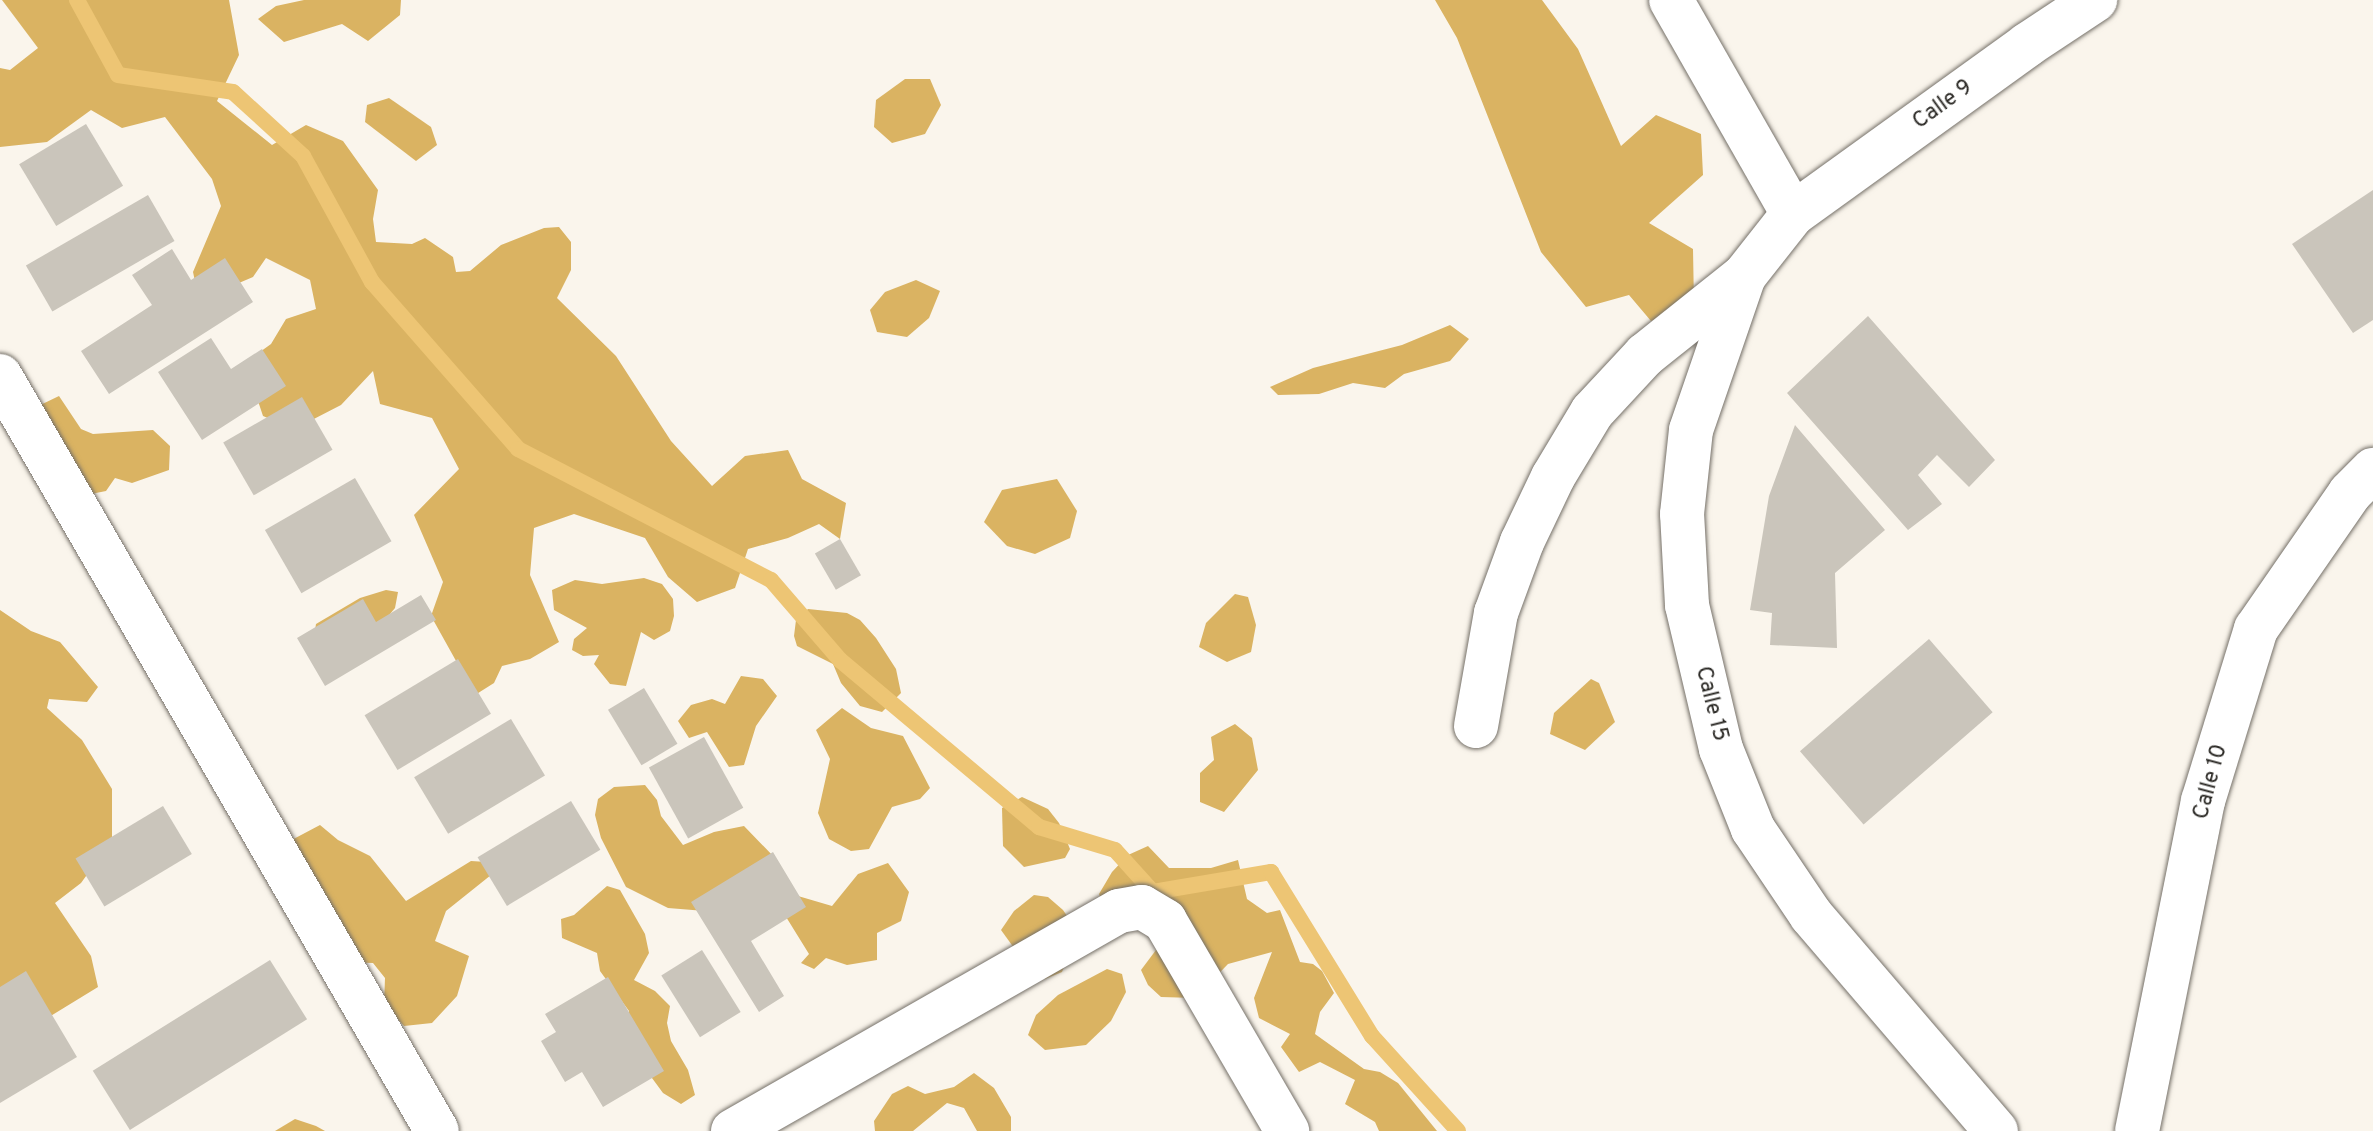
<!DOCTYPE html>
<style>
body{margin:0}
#map{position:relative;width:2373px;height:1131px;overflow:hidden;background:#faf5ec;font-family:Overpass,sans-serif}
div>[style]{position:absolute}
.forest>*{inset:0;background:#dab362}
.stream>*{height:16px;margin:-8px;padding:0 8px;transform-origin:8px;border-radius:8px;background:#edc574}
.building>*{inset:0;background:#cac5bb;transform-origin:0 0}
.roads{filter:drop-shadow(0 0 2px #757068) drop-shadow(0 0 2px #757068)}
.minor>*{height:44px;margin:-22px;padding:0 22px;transform-origin:22px;border-radius:22px;background:#fff}
span{translate:-50% -50%;white-space:nowrap;text-align:center;line-height:1.15;-webkit-text-stroke:6px #fff;paint-order:stroke}
.street-label{font-size:22px;color:#272521}
</style>
<div id="map">
<div class="forest">
<div style="clip-path:polygon(2px 0,229px 0,239px 55px,217px 101px,272px 145px,306px 125px,343px 141px,378px 190px,373px 219px,376px 242px,412px 244px,425px 238px,453px 257px,456px 272px,470px 271px,501px 245px,544px 228px,559px 227px,571px 242px,571px 270px,557px 298px,616px 356px,671px 441px,712px 486px,745px 456px,788px 450px,802px 479px,846px 503px,840px 539px,819px 524px,788px 538px,748px 549px,735px 588px,697px 602px,668px 577px,645px 538px,574px 514px,534px 528px,530px 575px,559px 642px,530px 659px,502px 666px,494px 683px,475px 695px,431px 616px,443px 582px,414px 515px,459px 469px,432px 418px,380px 404px,373px 371px,341px 405px,308px 422px,284px 425px,263px 416px,254px 389px,225px 377px,271px 344px,286px 319px,316px 309px,310px 280px,266px 258px,253px 277px,199px 300px,193px 272px,221px 206px,212px 179px,165px 117px,122px 128px,91px 110px,47px 142px,0 147px,0 68px,10px 70px,38px 48px)"></div>
<div style="clip-path:polygon(304px 0,401px 0,400px 15px,368px 41px,342px 24px,284px 42px,258px 19px,276px 6px)"></div>
<div style="clip-path:polygon(1435px 0,1542px 0,1578px 49px,1621px 146px,1656px 115px,1701px 134px,1703px 175px,1649px 223px,1693px 249px,1694px 304px,1651px 321px,1629px 295px,1586px 307px,1541px 252px,1457px 38px)"></div>
<div style="clip-path:polygon(905px 79px,930px 79px,941px 105px,925px 134px,892px 143px,874px 127px,876px 100px)"></div>
<div style="clip-path:polygon(389px 98px,431px 127px,437px 145px,416px 161px,365px 122px,367px 105px)"></div>
<div style="clip-path:polygon(916px 280px,940px 291px,929px 318px,907px 337px,877px 332px,870px 310px,885px 292px)"></div>
<div style="clip-path:polygon(1450px 325px,1469px 339px,1450px 361px,1404px 374px,1385px 388px,1353px 383px,1319px 394px,1278px 395px,1270px 387px,1313px 368px,1402px 345px)"></div>
<div style="clip-path:polygon(59px 396px,81px 429px,93px 434px,153px 430px,170px 446px,169px 470px,132px 483px,115px 478px,106px 491px,86px 495px,32px 409px)"></div>
<div style="clip-path:polygon(1057px 479px,1077px 511px,1070px 538px,1035px 554px,1007px 546px,984px 522px,1002px 490px)"></div>
<div style="clip-path:polygon(644px 578px,662px 584px,673px 599px,674px 616px,670px 631px,654px 640px,641px 632px,626px 686px,610px 684px,594px 664px,599px 655px,583px 656px,572px 650px,574px 639px,587px 628px,554px 610px,552px 590px,575px 580px,602px 584px)"></div>
<div style="clip-path:polygon(386px 590px,398px 592px,395px 608px,381px 625px,313px 642px,316px 624px,360px 598px)"></div>
<div style="clip-path:polygon(1235px 594px,1248px 597px,1256px 625px,1251px 652px,1227px 662px,1199px 647px,1206px 623px)"></div>
<div style="clip-path:polygon(808px 609px,847px 613px,860px 620px,876px 638px,896px 669px,901px 693px,882px 712px,860px 706px,841px 683px,833px 664px,797px 646px,794px 636px,796px 620px)"></div>
<div style="clip-path:polygon(0 610px,31px 631px,60px 642px,98px 687px,87px 702px,49px 699px,47px 708px,82px 740px,112px 789px,112px 840px,81px 883px,55px 903px,91px 956px,98px 987px,49px 1017px,0 997px)"></div>
<div style="clip-path:polygon(741px 676px,763px 679px,777px 696px,756px 726px,744px 765px,729px 767px,707px 732px,689px 738px,678px 721px,691px 705px,712px 699px,725px 704px)"></div>
<div style="clip-path:polygon(1591px 679px,1599px 683px,1615px 722px,1585px 750px,1550px 734px,1554px 713px)"></div>
<div style="clip-path:polygon(842px 708px,871px 728px,903px 736px,930px 788px,920px 799px,892px 807px,869px 849px,851px 851px,829px 839px,818px 813px,830px 759px,816px 730px)"></div>
<div style="clip-path:polygon(1235px 724px,1252px 738px,1258px 770px,1224px 812px,1200px 802px,1200px 773px,1214px 760px,1211px 737px)"></div>
<div style="clip-path:polygon(645px 785px,657px 800px,661px 816px,683px 845px,714px 832px,744px 826px,776px 859px,798px 896px,832px 906px,858px 874px,888px 863px,909px 892px,901px 921px,877px 933px,877px 960px,847px 965px,826px 958px,814px 969px,801px 963px,809px 954px,770px 891px,705px 911px,668px 908px,626px 887px,601px 838px,595px 815px,598px 799px,614px 787px)"></div>
<div style="clip-path:polygon(1022px 797px,1048px 809px,1059px 823px,1070px 849px,1065px 858px,1024px 867px,1003px 846px,1002px 808px)"></div>
<div style="clip-path:polygon(320px 825px,338px 840px,370px 856px,406px 901px,471px 861px,487px 862px,491px 875px,446px 911px,435px 941px,469px 956px,457px 996px,432px 1023px,404px 1026px,384px 1004px,385px 978px,373px 963px,339px 962px,286px 843px)"></div>
<div style="clip-path:polygon(1148px 846px,1169px 868px,1211px 868px,1238px 860px,1247px 899px,1267px 913px,1280px 910px,1300px 962px,1313px 964px,1322px 971px,1334px 993px,1320px 1012px,1315px 1034px,1364px 1069px,1380px 1072px,1398px 1083px,1437px 1131px,1379px 1131px,1375px 1122px,1345px 1104px,1355px 1080px,1320px 1062px,1299px 1072px,1281px 1047px,1290px 1034px,1259px 1018px,1254px 998px,1272px 952px,1228px 964px,1195px 998px,1161px 997px,1148px 985px,1141px 970px,1156px 950px,1154px 940px,1147px 932px,1107px 916px,1099px 894px,1112px 872px,1128px 855px)"></div>
<div style="clip-path:polygon(607px 886px,620px 890px,645px 934px,649px 953px,634px 980px,655px 991px,670px 1006px,667px 1023px,671px 1041px,688px 1070px,695px 1095px,681px 1104px,663px 1093px,638px 1059px,625px 1028px,629px 1011px,600px 971px,597px 953px,562px 938px,561px 919px,574px 915px)"></div>
<div style="clip-path:polygon(1034px 895px,1048px 897px,1063px 910px,1078px 932px,1062px 972px,1045px 979px,1027px 966px,1001px 930px,1014px 911px)"></div>
<div style="clip-path:polygon(1107px 969px,1122px 974px,1126px 992px,1111px 1021px,1086px 1045px,1045px 1050px,1028px 1035px,1036px 1015px,1058px 995px)"></div>
<div style="clip-path:polygon(974px 1073px,994px 1088px,1011px 1117px,1011px 1131px,977px 1131px,964px 1108px,947px 1103px,913px 1131px,875px 1131px,874px 1121px,892px 1094px,908px 1086px,925px 1094px,954px 1087px)"></div>
<div style="clip-path:polygon(295px 1119px,316px 1126px,325px 1131px,275px 1131px)"></div>
</div>
<div class="stream">
<div style="left:77px;top:0;width:85px;rotate:61.3deg"></div>
<div style="left:118px;top:75px;width:116px;rotate:8.4deg"></div>
<div style="left:233px;top:92px;width:95px;rotate:42.4deg"></div>
<div style="left:303px;top:156px;width:144px;rotate:61.3deg"></div>
<div style="left:372px;top:282px;width:222px;rotate:48.8deg"></div>
<div style="left:518px;top:449px;width:285px;rotate:27.4deg"></div>
<div style="left:771px;top:580px;width:106px;rotate:49.2deg"></div>
<div style="left:840px;top:660px;width:260px;rotate:40deg"></div>
<div style="left:1039px;top:827px;width:79px;rotate:16.8deg"></div>
<div style="left:1115px;top:850px;width:57px;rotate:47.9deg"></div>
<div style="left:1153px;top:892px;width:120px;rotate:-9.6deg"></div>
<div style="left:1271px;top:872px;width:193px;rotate:58.4deg"></div>
<div style="left:1372px;top:1036px;width:128px;rotate:47.8deg"></div>
</div>
<div class="building">
<div style="left:86px;top:124px;width:72px;height:78px;rotate:59deg"></div>
<div style="clip-path:polygon(2373px 190px,2373px 320px,2353px 333px,2292px 244px)"></div>
<div style="left:148px;top:195px;width:53px;height:141px;rotate:60deg"></div>
<div style="clip-path:polygon(172px 249px,191px 280px,225px 258px,253px 302px,109px 394px,81px 351px,152px 305px,132px 275px)"></div>
<div style="clip-path:polygon(1868px 316px,1995px 460px,1969px 487px,1937px 455px,1918px 475px,1942px 504px,1908px 530px,1787px 393px)"></div>
<div style="clip-path:polygon(211px 338px,231px 369px,262px 349px,286px 386px,202px 440px,158px 372px)"></div>
<div style="left:302px;top:397px;width:61px;height:91px;rotate:60deg"></div>
<div style="clip-path:polygon(1795px 425px,1885px 530px,1835px 573px,1837px 648px,1770px 645px,1772px 613px,1750px 610px,1769px 496px)"></div>
<div style="left:355px;top:478px;width:73px;height:104px;rotate:60deg"></div>
<div style="left:840px;top:539px;width:42px;height:29px;rotate:60deg"></div>
<div style="clip-path:polygon(421px 595px,436px 620px,325px 686px,297px 638px,363px 599px,376px 622px)"></div>
<div style="left:1929px;top:639px;width:97px;height:171px;rotate:49deg"></div>
<div style="left:458px;top:659px;width:64px;height:109px;rotate:59deg"></div>
<div style="left:644px;top:688px;width:65px;height:42px;rotate:59deg"></div>
<div style="left:511px;top:719px;width:66px;height:113px;rotate:59deg"></div>
<div style="left:704px;top:737px;width:81px;height:63px;rotate:61deg"></div>
<div style="left:571px;top:801px;width:57px;height:109px;rotate:59deg"></div>
<div style="left:163px;top:806px;width:56px;height:102px;rotate:59deg"></div>
<div style="clip-path:polygon(773px 852px,806px 907px,751px 941px,784px 996px,759px 1012px,691px 902px)"></div>
<div style="left:702px;top:950px;width:73px;height:48px;rotate:58deg"></div>
<div style="left:270px;top:960px;width:70px;height:209px;rotate:58deg"></div>
<div style="clip-path:polygon(26px 971px,77px 1057px,0 1103px,0 987px)"></div>
<div style="clip-path:polygon(608px 977px,664px 1071px,603px 1107px,582px 1072px,565px 1082px,541px 1041px,556px 1032px,545px 1014px)"></div>
</div>
<div class="roads">
<div class="minor">
<div style="left:1671px;top:0;width:246px;rotate:60.3deg"></div>
<div style="left:0;top:376px;width:872px;rotate:59.94deg"></div>
<div style="left:1476px;top:726px;width:115px;rotate:-80deg"></div>
<div style="left:1496px;top:613px;width:76px;rotate:-69.9deg"></div>
<div style="left:1522px;top:542px;width:72px;rotate:-64.5deg"></div>
<div style="left:1553px;top:477px;width:76px;rotate:-59deg"></div>
<div style="left:1592px;top:412px;width:78px;rotate:-47.1deg"></div>
<div style="left:1645px;top:355px;width:127px;rotate:-38.6deg"></div>
<div style="left:733px;top:1131px;width:444px;rotate:-29.7deg"></div>
<div style="left:1119px;top:911px;width:23px;rotate:-10deg"></div>
<div style="left:1142px;top:907px;width:27px;rotate:31deg"></div>
<div style="left:1165px;top:921px;width:243px;rotate:59.8deg"></div>
<div style="left:1996px;top:1131px;width:284px;rotate:-130.6deg"></div>
<div style="left:1811px;top:915px;width:104px;rotate:-124deg"></div>
<div style="left:1753px;top:829px;width:86px;rotate:-111.8deg"></div>
<div style="left:1721px;top:749px;width:148px;rotate:-103.3deg"></div>
<div style="left:1687px;top:605px;width:91px;rotate:-93.1deg"></div>
<div style="left:1682px;top:514px;width:84px;rotate:-83.9deg"></div>
<div style="left:1691px;top:430px;width:163px;rotate:-71deg"></div>
<div style="left:1744px;top:276px;width:79px;rotate:-51.7deg"></div>
<div style="left:1793px;top:214px;width:289px;rotate:-35.8deg"></div>
<div style="left:2027px;top:45px;width:82px;rotate:-33.5deg"></div>
<div style="left:2137px;top:1131px;width:337px;rotate:-78.7deg"></div>
<div style="left:2203px;top:801px;width:180px;rotate:-72.9deg"></div>
<div style="left:2256px;top:629px;width:165px;rotate:-55.3deg"></div>
<div style="left:2350px;top:493px;width:33px;rotate:-45deg"></div>
</div>
</div>
<div class="street-label">
<span style="left:1943px;top:105px;rotate:-36deg">Calle 9</span>
<span style="left:1711px;top:704px;rotate:76deg">Calle 15</span>
<span style="left:2211px;top:782px;rotate:-75deg">Calle 10</span>
</div>
</div>
